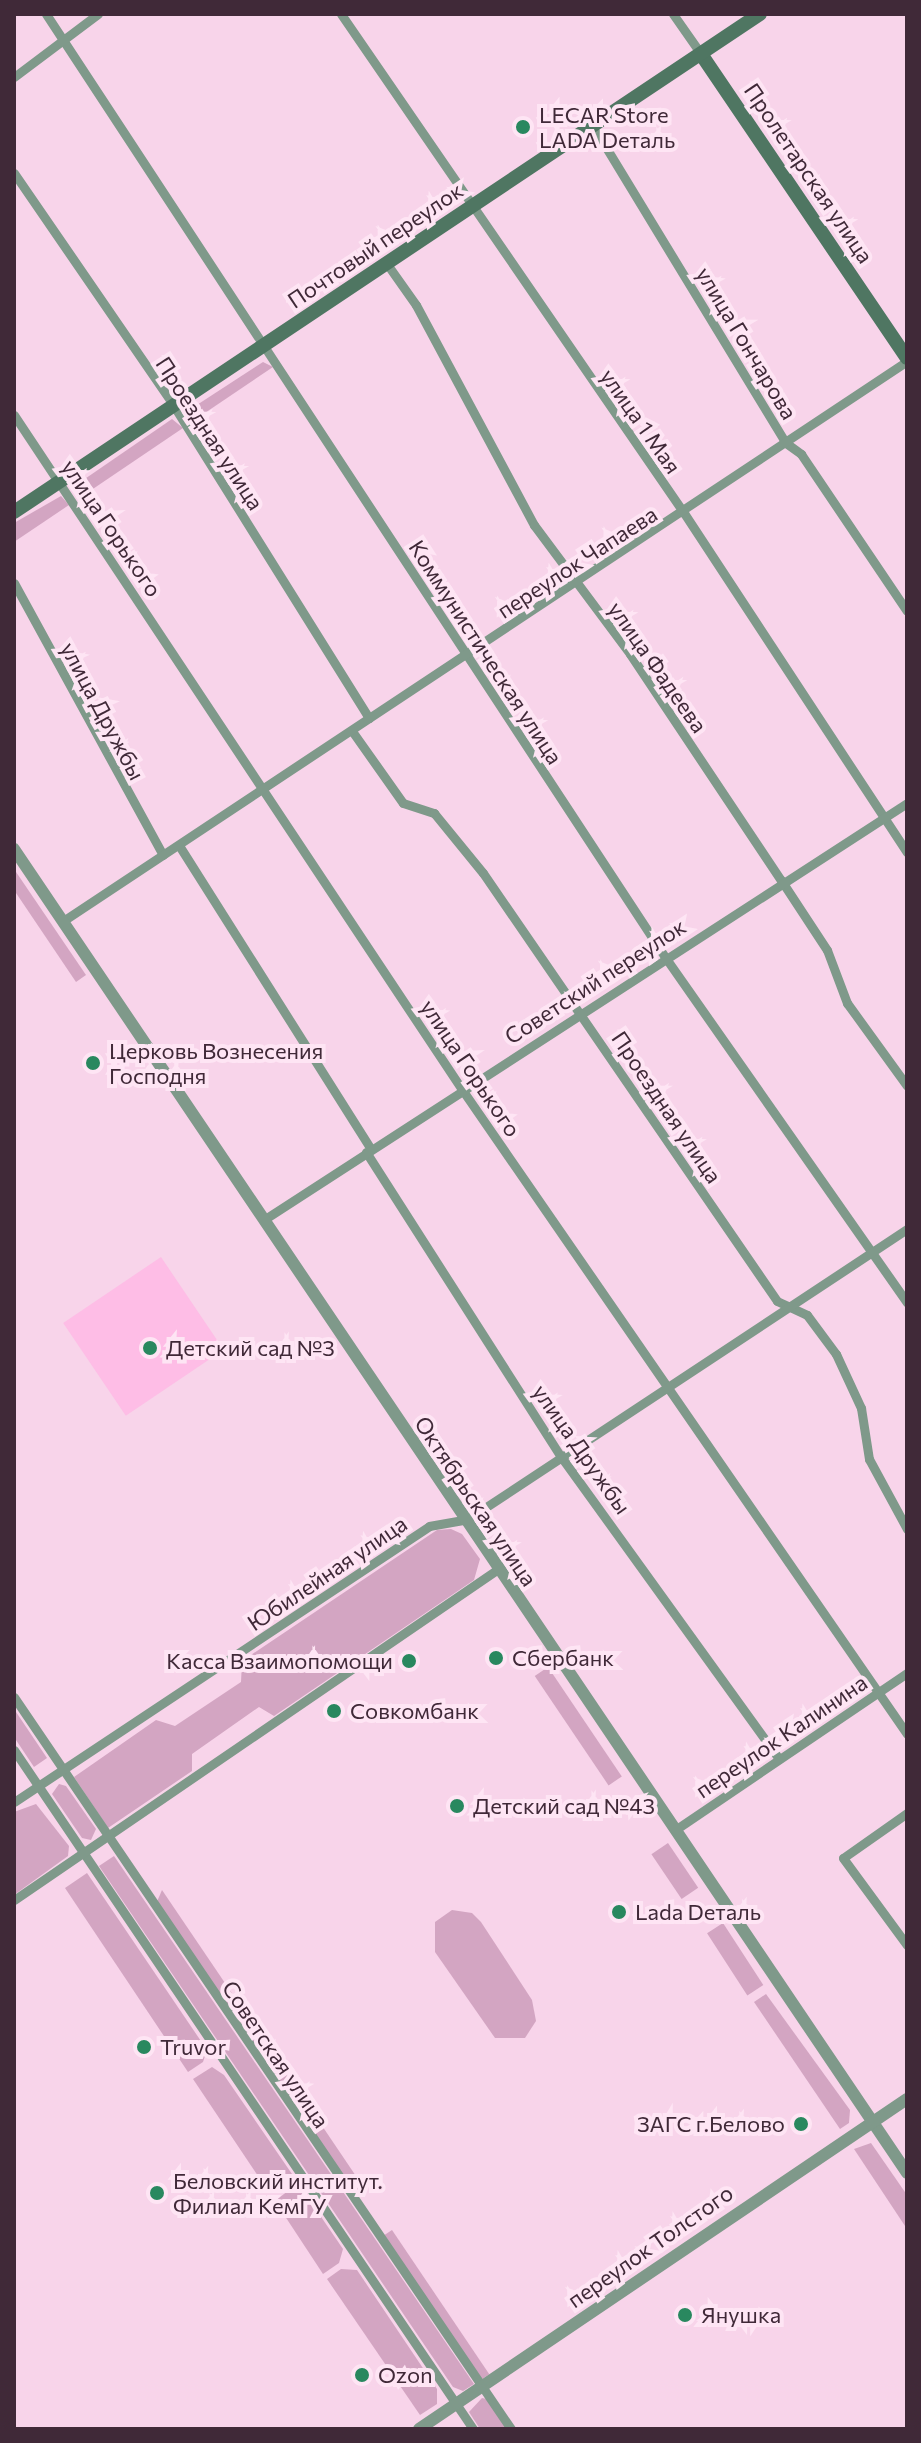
<!DOCTYPE html>
<meta charset="utf-8">
<style>
body{margin:0}
#map{position:relative;width:921px;height:2443px;overflow:hidden;background:#f8d4ea;font-family:Commissioner,sans-serif}
div>[style]{position:absolute}
.built>*{inset:0;background:#febde6;transform-origin:0 0}
.green>*{inset:0;background:#d3a5c2;transform-origin:0 0}
.minor>*{height:9px;margin:-4.5px;padding:0 4.5px;transform-origin:4.5px;border-radius:4.5px;background:#7f998a}
.tertiary>*{height:12px;margin:-6px;padding:0 6px;transform-origin:6px;border-radius:6px;background:#7f998a}
.secondary>*{height:14px;margin:-7px;padding:0 7px;transform-origin:7px;border-radius:7px;background:#4f7662}
.dots>*{width:22px;height:22px;translate:-50% -50%;box-sizing:border-box;border:4px solid #fee5f4;border-radius:50%}
span{translate:-50% -50%;white-space:nowrap;text-align:center;line-height:1.15;-webkit-text-stroke:8px #fee5f4;paint-order:stroke}
.poi-label{font-size:22px;color:#402938}
.left{translate:0 -50%;text-align:left}
.right{translate:-100% -50%;text-align:right}
.street-label{font-size:22px;color:#402938}
.frame{position:absolute;inset:0;border:16px solid #402938;pointer-events:none}
</style>
<div id="map">
<div class="built">
<div style="left:161px;top:1257px;width:112px;height:118px;rotate:56deg"></div>
</div>
<div class="green">
<div style="clip-path:polygon(263px 362px,273px 367px,190px 423px,183px 414px)"></div>
<div style="clip-path:polygon(172px 419px,183px 428px,81px 497px,75px 493px,76px 485px)"></div>
<div style="clip-path:polygon(61px 496px,69px 505px,14px 542px,14px 523px)"></div>
<div style="clip-path:polygon(14px 869px,86px 975px,76px 982px,14px 890px)"></div>
<div style="clip-path:polygon(451px 1529px,462px 1534px,480px 1559px,474px 1580px,274px 1716px,259px 1707px,192px 1754px,192px 1771px,108px 1828px,74px 1777px,156px 1720px,175px 1726px,241px 1682px,242px 1661px,437px 1530px)"></div>
<div style="left:548px;top:1667px;width:132px;height:16px;rotate:56deg"></div>
<div style="clip-path:polygon(14px 1709px,47px 1758px,34px 1767px,14px 1737px)"></div>
<div style="clip-path:polygon(59px 1784px,66px 1786px,96px 1829px,91px 1840px,82px 1838px,52px 1794px)"></div>
<div style="clip-path:polygon(36px 1804px,69px 1846px,68px 1856px,14px 1895px,14px 1812px)"></div>
<div style="left:668px;top:1843px;width:54px;height:20px;rotate:56deg"></div>
<div style="clip-path:polygon(114px 1856px,474px 2384px,463px 2391px,453px 2387px,99px 1866px)"></div>
<div style="clip-path:polygon(87px 1873px,207px 2050px,203px 2062px,188px 2072px,65px 1888px)"></div>
<div style="clip-path:polygon(162px 1890px,248px 2017px,240px 2022px,156px 1904px)"></div>
<div style="clip-path:polygon(452px 1910px,472px 1913px,481px 1922px,532px 2000px,536px 2021px,525px 2038px,495px 2038px,435px 1952px,435px 1922px)"></div>
<div style="left:723px;top:1923px;width:74px;height:19px;rotate:57deg"></div>
<div style="clip-path:polygon(766px 1994px,850px 2110px,849px 2123px,840px 2129px,754px 2002px)"></div>
<div style="left:252px;top:2022px;width:200px;height:11px;rotate:56deg"></div>
<div style="clip-path:polygon(212px 2067px,224px 2075px,292px 2174px,268px 2191px,193px 2079px)"></div>
<div style="clip-path:polygon(871px 2143px,907px 2195px,907px 2229px,854px 2149px)"></div>
<div style="clip-path:polygon(298px 2183px,343px 2249px,339px 2263px,323px 2274px,275px 2201px)"></div>
<div style="left:392px;top:2230px;width:174px;height:10px;rotate:56deg"></div>
<div style="clip-path:polygon(341px 2269px,357px 2270px,437px 2389px,437px 2404px,420px 2415px,327px 2279px)"></div>
<div style="clip-path:polygon(482px 2398px,487px 2399px,507px 2429px,480px 2429px,469px 2412px)"></div>
</div>
<div class="minor">
<div style="left:46px;top:14px;width:1128px;rotate:56.72deg"></div>
<div style="left:665px;top:957px;width:422px;rotate:55deg"></div>
<div style="left:341px;top:14px;width:606px;rotate:55.5deg"></div>
<div style="left:684px;top:513px;width:406px;rotate:56.7deg"></div>
<div style="left:673px;top:14px;width:49px;rotate:55deg"></div>
<div style="left:14px;top:77px;width:105px;rotate:-36.9deg"></div>
<div style="left:593px;top:126px;width:371px;rotate:58.7deg"></div>
<div style="left:786px;top:443px;width:19px;rotate:36deg"></div>
<div style="left:801px;top:454px;width:189px;rotate:56deg"></div>
<div style="left:14px;top:173px;width:283px;rotate:55.5deg"></div>
<div style="left:174px;top:406px;width:368px;rotate:58deg"></div>
<div style="left:387px;top:264px;width:50px;rotate:54.7deg"></div>
<div style="left:416px;top:305px;width:250px;rotate:61.8deg"></div>
<div style="left:534px;top:525px;width:161px;rotate:53.3deg"></div>
<div style="left:630px;top:654px;width:272px;rotate:56.3deg"></div>
<div style="left:781px;top:880px;width:84px;rotate:56.7deg"></div>
<div style="left:827px;top:950px;width:57px;rotate:69.3deg"></div>
<div style="left:847px;top:1003px;width:102px;rotate:54.1deg"></div>
<div style="left:14px;top:415px;width:808px;rotate:56.41deg"></div>
<div style="left:461px;top:1088px;width:785px;rotate:55.38deg"></div>
<div style="left:14px;top:583px;width:310px;rotate:61.3deg"></div>
<div style="left:352px;top:731px;width:88px;rotate:54.7deg"></div>
<div style="left:403px;top:803px;width:33px;rotate:18deg"></div>
<div style="left:434px;top:813px;width:77px;rotate:50.8deg"></div>
<div style="left:483px;top:873px;width:519px;rotate:55.51deg"></div>
<div style="left:777px;top:1301px;width:33px;rotate:25deg"></div>
<div style="left:807px;top:1315px;width:49px;rotate:53.4deg"></div>
<div style="left:836px;top:1354px;width:60px;rotate:65.2deg"></div>
<div style="left:861px;top:1408px;width:52px;rotate:81.1deg"></div>
<div style="left:869px;top:1459px;width:80px;rotate:61.5deg"></div>
<div style="left:180px;top:847px;width:355px;rotate:57.7deg"></div>
<div style="left:63px;top:921px;width:1013px;rotate:-33.56deg"></div>
<div style="left:366px;top:1152px;width:363px;rotate:57.4deg"></div>
<div style="left:562px;top:1458px;width:371px;rotate:54.2deg"></div>
<div style="left:265px;top:1219px;width:765px;rotate:-32.94deg"></div>
<div style="left:14px;top:1697px;width:885px;rotate:55.82deg"></div>
<div style="left:14px;top:1750px;width:820px;rotate:55.94deg"></div>
<div style="left:14px;top:1802px;width:498px;rotate:-33.6deg"></div>
<div style="left:429px;top:1526px;width:36px;rotate:-10deg"></div>
<div style="left:464px;top:1520px;width:18px;rotate:-29deg"></div>
<div style="left:480px;top:1511px;width:512px;rotate:-33.44deg"></div>
<div style="left:907px;top:1813px;width:78px;rotate:144.9deg"></div>
<div style="left:843px;top:1858px;width:108px;rotate:53.7deg"></div>
<div style="left:675px;top:1830px;width:280px;rotate:-34.1deg"></div>
<div style="left:14px;top:1900px;width:586px;rotate:-34.37deg"></div>
</div>
<div class="tertiary">
<div style="left:14px;top:849px;width:1597px;rotate:56deg"></div>
<div style="left:419px;top:2429px;width:589px;rotate:-34.07deg"></div>
</div>
<div class="secondary">
<div style="left:701px;top:54px;width:367px;rotate:55.9deg"></div>
<div style="left:14px;top:512px;width:897px;rotate:-33.73deg"></div>
</div>
<div class="dots">
<div style="left:523px;top:127px;background:#29885f"></div>
<div style="left:93px;top:1063px;background:#29885f"></div>
<div style="left:150px;top:1348px;background:#29885f"></div>
<div style="left:496px;top:1658px;background:#29885f"></div>
<div style="left:409px;top:1661px;background:#29885f"></div>
<div style="left:334px;top:1711px;background:#29885f"></div>
<div style="left:457px;top:1806px;background:#29885f"></div>
<div style="left:619px;top:1912px;background:#29885f"></div>
<div style="left:144px;top:2047px;background:#29885f"></div>
<div style="left:801px;top:2124px;background:#29885f"></div>
<div style="left:157px;top:2193px;background:#29885f"></div>
<div style="left:685px;top:2315px;background:#29885f"></div>
<div style="left:362px;top:2375px;background:#29885f"></div>
</div>
<div class="poi-label">
<span class="left" style="left:539px;top:127px">LECAR Store<br>LADA Dеталь</span>
<span class="left" style="left:109px;top:1063px">Церковь Вознесения<br>Господня</span>
<span class="left" style="left:166px;top:1348px">Детский сад №3</span>
<span class="left" style="left:512px;top:1658px">Сбербанк</span>
<span class="right" style="left:393px;top:1661px">Касса Взаимопомощи</span>
<span class="left" style="left:350px;top:1711px">Совкомбанк</span>
<span class="left" style="left:473px;top:1806px">Детский сад №43</span>
<span class="left" style="left:635px;top:1912px">Lada Dеталь</span>
<span class="left" style="left:160px;top:2047px">Truvor</span>
<span class="right" style="left:785px;top:2124px">ЗАГС г.Белово</span>
<span class="left" style="left:173px;top:2193px">Беловский институт.<br>Филиал КемГУ</span>
<span class="left" style="left:701px;top:2315px">Янушка</span>
<span class="left" style="left:378px;top:2375px">Ozon</span>
</div>
<div class="street-label">
<span style="left:809px;top:173px;rotate:56deg">Пролетарская улица</span>
<span style="left:375px;top:245px;rotate:-34deg">Почтовый переулок</span>
<span style="left:747px;top:343px;rotate:59deg">улица Гончарова</span>
<span style="left:641px;top:421px;rotate:55deg">улица 1 Мая</span>
<span style="left:210px;top:433px;rotate:57deg">Проездная улица</span>
<span style="left:112px;top:528px;rotate:56deg">улица Горького</span>
<span style="left:577px;top:562px;rotate:-33deg">переулок Чапаева</span>
<span style="left:486px;top:652px;rotate:57deg">Коммунистическая улица</span>
<span style="left:658px;top:667px;rotate:55deg">улица Фадеева</span>
<span style="left:103px;top:711px;rotate:62deg">улица Дружбы</span>
<span style="left:595px;top:981px;rotate:-33deg">Советский переулок</span>
<span style="left:471px;top:1068px;rotate:56deg">улица Горького</span>
<span style="left:667px;top:1107px;rotate:56deg">Проездная улица</span>
<span style="left:582px;top:1449px;rotate:55deg">улица Дружбы</span>
<span style="left:476px;top:1501px;rotate:56deg">Октябрьская улица</span>
<span style="left:327px;top:1573px;rotate:-34deg">Юбилейная улица</span>
<span style="left:781px;top:1736px;rotate:-34deg">переулок Калинина</span>
<span style="left:276px;top:2054px;rotate:56deg">Советская улица</span>
<span style="left:650px;top:2246px;rotate:-35deg">переулок Толстого</span>
</div>
<div class="frame"></div>
</div>
